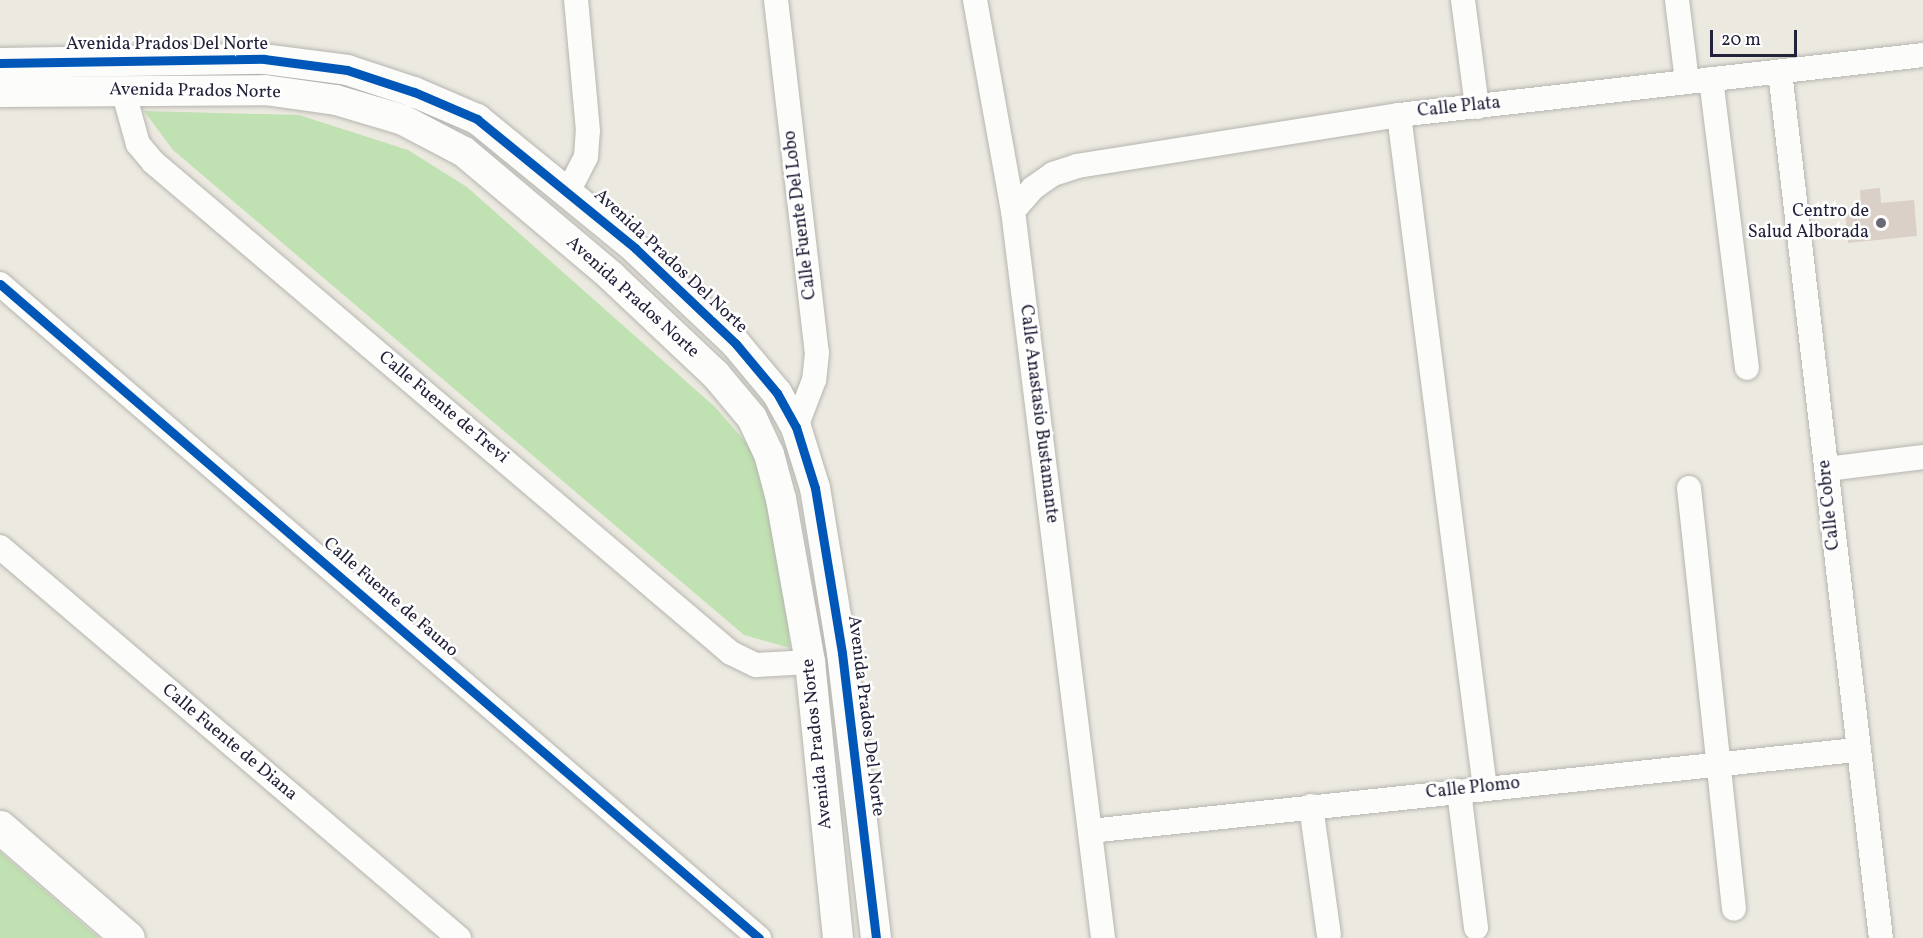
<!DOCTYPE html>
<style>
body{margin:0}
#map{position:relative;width:1923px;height:938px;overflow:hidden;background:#eceae0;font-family:Vollkorn,serif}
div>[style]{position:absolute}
.green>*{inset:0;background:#c0e1b2}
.building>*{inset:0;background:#dad0c7}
.roads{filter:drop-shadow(0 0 2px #b6b5b0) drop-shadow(0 0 2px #b6b5b0)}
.minor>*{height:24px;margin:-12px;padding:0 12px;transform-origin:12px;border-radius:12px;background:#fcfcfa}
.tertiary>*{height:30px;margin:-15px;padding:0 15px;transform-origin:15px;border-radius:15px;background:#fcfcfa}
.secondary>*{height:33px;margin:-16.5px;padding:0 16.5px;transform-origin:16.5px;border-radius:16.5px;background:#fcfcfa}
.cycleway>*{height:9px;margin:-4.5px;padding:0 4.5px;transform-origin:4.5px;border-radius:4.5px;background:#0057b8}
.dots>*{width:16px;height:16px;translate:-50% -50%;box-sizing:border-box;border:3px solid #fff;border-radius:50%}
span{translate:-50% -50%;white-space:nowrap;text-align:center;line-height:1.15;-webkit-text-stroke:5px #fff;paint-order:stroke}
.street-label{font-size:18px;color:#22223b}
.poi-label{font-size:18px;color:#22223b}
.right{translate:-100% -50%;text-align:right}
.scale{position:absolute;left:1710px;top:30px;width:87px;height:27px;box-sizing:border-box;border:3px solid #22223b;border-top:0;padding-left:8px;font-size:18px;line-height:21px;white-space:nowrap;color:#22223b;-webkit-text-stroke:4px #fff;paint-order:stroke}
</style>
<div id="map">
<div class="green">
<div style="clip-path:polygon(144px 111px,299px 115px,408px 150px,467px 187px,715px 407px,775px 476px,790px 648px,744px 635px,173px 150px)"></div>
<div style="clip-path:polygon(0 852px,99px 938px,0 938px)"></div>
</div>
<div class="building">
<div style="clip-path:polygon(1880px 188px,1881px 203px,1914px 200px,1917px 236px,1848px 243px,1845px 210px,1861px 209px,1860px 190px)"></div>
</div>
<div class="roads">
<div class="minor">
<div style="left:776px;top:0;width:355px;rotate:83.4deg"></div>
<div style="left:817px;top:353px;width:27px;rotate:96deg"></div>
<div style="left:814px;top:380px;width:50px;rotate:111deg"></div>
<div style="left:975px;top:0;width:214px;rotate:79.8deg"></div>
<div style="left:1013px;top:211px;width:733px;rotate:82.94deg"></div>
<div style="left:1463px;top:0;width:108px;rotate:82.5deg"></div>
<div style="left:1677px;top:0;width:82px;rotate:83deg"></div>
<div style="left:1780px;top:72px;width:872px;rotate:83.35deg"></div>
<div style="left:1711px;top:79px;width:291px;rotate:82.9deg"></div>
<div style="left:123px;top:90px;width:56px;rotate:74.5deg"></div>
<div style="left:138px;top:144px;width:23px;rotate:50deg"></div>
<div style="left:153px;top:162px;width:758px;rotate:40.35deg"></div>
<div style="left:731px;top:653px;width:28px;rotate:26deg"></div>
<div style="left:756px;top:665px;width:54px;rotate:-3.2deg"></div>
<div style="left:1399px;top:115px;width:678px;rotate:82.72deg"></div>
<div style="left:568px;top:192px;width:39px;rotate:-63deg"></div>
<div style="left:586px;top:157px;width:26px;rotate:-86deg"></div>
<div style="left:588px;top:131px;width:132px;rotate:-95.2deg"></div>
<div style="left:1013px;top:211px;width:30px;rotate:-49deg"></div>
<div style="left:1033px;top:188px;width:24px;rotate:-35deg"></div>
<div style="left:1053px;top:174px;width:25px;rotate:-18deg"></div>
<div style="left:1077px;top:166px;width:326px;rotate:-9deg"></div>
<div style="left:1399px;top:115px;width:527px;rotate:-6.53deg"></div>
<div style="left:0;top:284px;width:1002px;rotate:40.75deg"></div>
<div style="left:1827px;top:469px;width:97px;rotate:-7.1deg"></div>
<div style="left:1689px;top:488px;width:423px;rotate:83.9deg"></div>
<div style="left:0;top:547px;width:603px;rotate:40.43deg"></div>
<div style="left:1459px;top:791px;width:138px;rotate:82.9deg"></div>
<div style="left:1311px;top:806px;width:130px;rotate:82.1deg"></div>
<div style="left:1090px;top:831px;width:770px;rotate:-6.04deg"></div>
</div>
<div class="tertiary">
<div style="left:0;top:63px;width:264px;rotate:-0.9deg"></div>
<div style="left:264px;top:59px;width:84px;rotate:7.5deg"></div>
<div style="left:347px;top:70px;width:71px;rotate:18.2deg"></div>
<div style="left:414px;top:92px;width:69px;rotate:23.2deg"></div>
<div style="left:477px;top:119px;width:204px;rotate:39.2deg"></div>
<div style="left:635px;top:248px;width:139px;rotate:43.5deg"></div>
<div style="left:736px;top:344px;width:64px;rotate:50.1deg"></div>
<div style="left:777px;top:393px;width:39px;rotate:61deg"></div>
<div style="left:796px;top:427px;width:64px;rotate:72.7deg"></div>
<div style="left:815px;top:488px;width:167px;rotate:80.7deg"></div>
<div style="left:842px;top:653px;width:287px;rotate:83.2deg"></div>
<div style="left:0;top:92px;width:265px;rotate:-0.4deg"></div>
<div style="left:265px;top:90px;width:72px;rotate:8deg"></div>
<div style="left:336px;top:100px;width:70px;rotate:16.6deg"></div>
<div style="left:403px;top:120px;width:69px;rotate:27.7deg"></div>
<div style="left:464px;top:152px;width:192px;rotate:40.1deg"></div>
<div style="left:611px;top:276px;width:144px;rotate:43.3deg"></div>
<div style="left:716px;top:375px;width:56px;rotate:50.1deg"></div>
<div style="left:752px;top:418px;width:40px;rotate:65deg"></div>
<div style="left:769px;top:454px;width:47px;rotate:75.1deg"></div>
<div style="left:781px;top:499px;width:166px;rotate:79.9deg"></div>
<div style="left:810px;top:662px;width:277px;rotate:84.2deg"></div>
</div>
<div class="secondary">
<div style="left:0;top:827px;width:169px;rotate:40.9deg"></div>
</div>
</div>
<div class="cycleway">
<div style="left:0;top:63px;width:264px;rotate:-0.9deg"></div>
<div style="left:264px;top:59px;width:84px;rotate:7.5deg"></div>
<div style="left:347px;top:70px;width:71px;rotate:18.2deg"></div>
<div style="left:414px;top:92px;width:69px;rotate:23.2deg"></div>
<div style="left:477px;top:119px;width:204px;rotate:39.2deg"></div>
<div style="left:635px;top:248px;width:139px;rotate:43.5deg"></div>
<div style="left:736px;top:344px;width:64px;rotate:50.1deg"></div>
<div style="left:777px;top:393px;width:39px;rotate:61deg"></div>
<div style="left:796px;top:427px;width:64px;rotate:72.7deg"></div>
<div style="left:815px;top:488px;width:167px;rotate:80.7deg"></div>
<div style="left:842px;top:653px;width:287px;rotate:83.2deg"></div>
<div style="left:0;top:284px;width:1002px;rotate:40.75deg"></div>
</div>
<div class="dots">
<div style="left:1881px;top:223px;background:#696875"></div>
</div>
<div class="street-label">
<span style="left:167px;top:45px">Avenida Prados Del Norte</span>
<span style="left:195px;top:92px;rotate:1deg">Avenida Prados Norte</span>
<span style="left:1459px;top:108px;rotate:-6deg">Calle Plata</span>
<span style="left:801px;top:215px;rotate:-97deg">Calle Fuente Del Lobo</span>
<span style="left:670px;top:262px;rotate:43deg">Avenida Prados Del Norte</span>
<span style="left:632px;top:298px;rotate:42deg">Avenida Prados Norte</span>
<span style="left:443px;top:408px;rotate:40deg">Calle Fuente de Trevi</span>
<span style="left:1038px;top:414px;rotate:83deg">Calle Anastasio Bustamante</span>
<span style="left:1830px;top:505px;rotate:-96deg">Calle Cobre</span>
<span style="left:390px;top:598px;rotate:41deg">Calle Fuente de Fauno</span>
<span style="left:865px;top:716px;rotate:83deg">Avenida Prados Del Norte</span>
<span style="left:229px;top:743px;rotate:40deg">Calle Fuente de Diana</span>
<span style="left:818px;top:744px;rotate:-96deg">Avenida Prados Norte</span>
<span style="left:1473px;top:789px;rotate:-6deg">Calle Plomo</span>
</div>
<div class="poi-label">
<span class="right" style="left:1869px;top:223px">Centro de<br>Salud Alborada</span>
</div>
<div class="scale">20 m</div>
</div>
